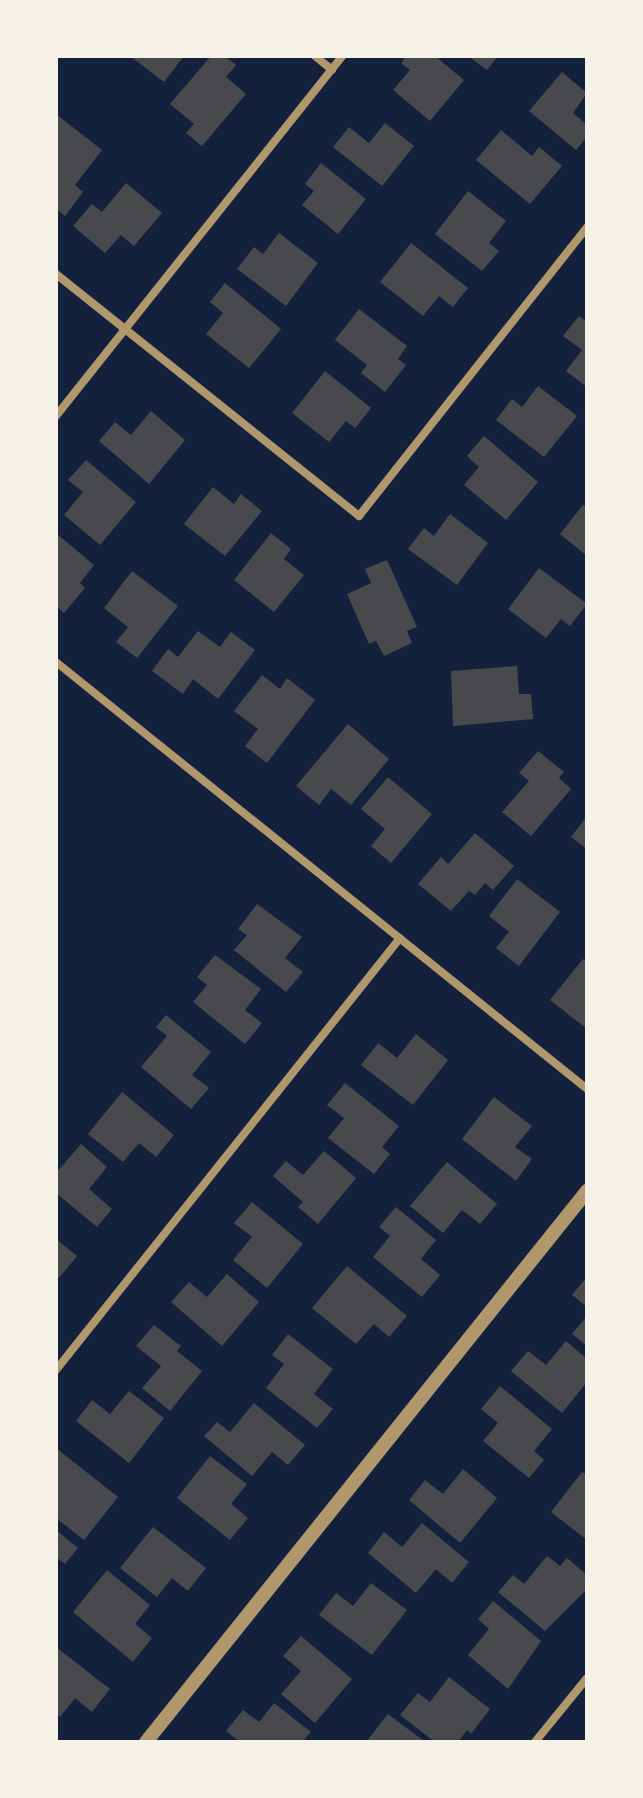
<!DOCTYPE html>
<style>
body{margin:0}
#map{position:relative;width:643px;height:1798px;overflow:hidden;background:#14213d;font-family:"PT Sans",sans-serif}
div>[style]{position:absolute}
.building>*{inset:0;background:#48494c}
.minor>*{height:8px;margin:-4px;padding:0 4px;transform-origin:4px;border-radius:4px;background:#b1986c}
.tertiary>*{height:14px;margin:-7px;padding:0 7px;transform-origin:7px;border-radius:7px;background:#b1986c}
span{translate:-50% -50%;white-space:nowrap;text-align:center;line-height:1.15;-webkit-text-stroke:8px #f6f1e7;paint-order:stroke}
.frame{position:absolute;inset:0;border:58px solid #f6f1e7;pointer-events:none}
</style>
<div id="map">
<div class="building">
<div style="clip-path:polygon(130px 56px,184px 56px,164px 82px)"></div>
<div style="clip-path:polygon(211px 56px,225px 56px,236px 65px,226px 77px,246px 94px,202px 146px,186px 133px,194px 124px,170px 104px)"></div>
<div style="clip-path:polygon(406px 56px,435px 56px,464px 80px,430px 121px,393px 90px,410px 70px,401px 63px)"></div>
<div style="clip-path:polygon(468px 56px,498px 56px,487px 70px)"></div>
<div style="clip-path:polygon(562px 72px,587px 93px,573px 113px,587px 125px,587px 137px,576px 150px,529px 111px)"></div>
<div style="clip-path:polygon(56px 114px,102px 150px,75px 185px,83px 192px,65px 216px,56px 209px)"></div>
<div style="clip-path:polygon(385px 123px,414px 146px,382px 186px,333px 147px,349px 127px,369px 143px)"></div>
<div style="clip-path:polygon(501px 130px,532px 156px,539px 147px,562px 166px,530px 204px,476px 160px)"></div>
<div style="clip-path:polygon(321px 163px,366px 199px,338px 234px,302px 205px,314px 191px,305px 184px)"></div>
<div style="clip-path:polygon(126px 183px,162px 213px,134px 246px,121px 235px,105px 253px,73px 226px,92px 204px,102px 212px)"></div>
<div style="clip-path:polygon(468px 191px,506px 221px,489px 243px,499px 251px,482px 271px,435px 234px)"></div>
<div style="clip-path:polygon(279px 233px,318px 263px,286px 306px,237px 269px,254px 247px,263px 254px)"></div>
<div style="clip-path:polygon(411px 243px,468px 288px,453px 307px,439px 296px,423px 316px,380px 282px)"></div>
<div style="clip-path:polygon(225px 283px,281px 329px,249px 368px,206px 334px,223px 313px,210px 302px)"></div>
<div style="clip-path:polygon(359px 309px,407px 346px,398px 359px,406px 365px,385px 392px,361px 373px,367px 365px,335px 340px)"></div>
<div style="clip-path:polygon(579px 316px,587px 322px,587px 387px,566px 371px,582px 350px,563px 336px)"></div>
<div style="clip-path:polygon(325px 371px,371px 408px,355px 428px,346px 421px,329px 442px,292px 413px)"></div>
<div style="clip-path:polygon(538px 386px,577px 416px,544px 457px,496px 420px,512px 399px,522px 407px)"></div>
<div style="clip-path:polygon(151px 411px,185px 440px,149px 484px,99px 441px,115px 422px,131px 435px)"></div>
<div style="clip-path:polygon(484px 436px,538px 482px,506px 520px,464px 485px,479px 467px,467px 456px)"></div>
<div style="clip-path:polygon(86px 460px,136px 502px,100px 545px,64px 515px,83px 492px,68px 480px)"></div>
<div style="clip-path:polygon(213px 487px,234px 504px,241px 494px,262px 511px,225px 556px,184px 524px)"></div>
<div style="clip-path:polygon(583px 505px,587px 508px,587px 556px,560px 534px)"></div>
<div style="clip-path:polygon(450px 514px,488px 543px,457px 585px,408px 549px,424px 528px,434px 536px)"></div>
<div style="clip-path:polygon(56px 533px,94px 565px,80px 583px,85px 588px,64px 613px,56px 606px)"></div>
<div style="clip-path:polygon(271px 533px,291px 549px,284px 559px,304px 575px,274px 612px,234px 580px)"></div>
<div style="clip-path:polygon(387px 560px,417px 627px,407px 631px,412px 643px,384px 656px,376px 641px,369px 644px,347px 594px,371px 583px,365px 569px)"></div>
<div style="clip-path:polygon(539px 568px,587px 604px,570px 626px,561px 619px,546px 638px,508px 609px)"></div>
<div style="clip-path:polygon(132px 571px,178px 606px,137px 658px,116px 642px,128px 627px,104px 608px)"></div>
<div style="clip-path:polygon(198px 631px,220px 647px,231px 632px,255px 650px,218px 699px,193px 679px,183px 694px,152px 671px,168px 649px,178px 657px)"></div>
<div style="clip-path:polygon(517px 666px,519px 694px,531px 694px,533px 719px,453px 726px,451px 671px)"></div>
<div style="clip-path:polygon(262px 675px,280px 689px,287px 678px,315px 700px,267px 763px,245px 746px,258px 729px,234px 711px)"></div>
<div style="clip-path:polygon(348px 724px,389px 759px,351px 805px,331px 789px,319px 805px,296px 786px)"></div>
<div style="clip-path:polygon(538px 751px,564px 772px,559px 778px,571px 789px,531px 836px,502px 812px,529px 781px,519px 773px)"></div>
<div style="clip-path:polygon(388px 777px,432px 814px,391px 863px,371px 846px,385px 829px,361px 809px)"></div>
<div style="clip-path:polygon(587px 816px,587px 849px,571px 837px)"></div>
<div style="clip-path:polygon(475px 833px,514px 866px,493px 890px,485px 883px,475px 895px,469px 891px,451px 911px,418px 884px,441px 857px,448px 864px)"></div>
<div style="clip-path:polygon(517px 879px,560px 912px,519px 966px,496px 948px,509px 932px,489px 916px)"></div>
<div style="clip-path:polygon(257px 904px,302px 937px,285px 958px,303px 972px,286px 992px,234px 950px,247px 935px,238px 929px)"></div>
<div style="clip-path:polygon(215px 955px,261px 989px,245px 1010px,262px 1023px,245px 1044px,193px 1002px,207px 985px,197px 977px)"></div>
<div style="clip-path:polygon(583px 959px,587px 962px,587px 1029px,550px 1000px)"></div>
<div style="clip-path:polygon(166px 1015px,211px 1052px,192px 1075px,209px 1088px,191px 1109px,141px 1067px,167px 1036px,156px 1027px)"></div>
<div style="clip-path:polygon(416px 1034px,448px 1060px,413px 1105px,361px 1065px,378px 1043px,397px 1058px)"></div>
<div style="clip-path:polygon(345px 1083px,399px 1126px,382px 1147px,390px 1154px,374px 1174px,328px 1138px,344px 1118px,327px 1105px)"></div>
<div style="clip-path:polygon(122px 1092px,174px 1135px,156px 1157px,139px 1143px,123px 1162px,88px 1134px)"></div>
<div style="clip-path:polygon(494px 1097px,532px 1126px,515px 1147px,532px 1159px,516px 1181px,462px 1139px)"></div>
<div style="clip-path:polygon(81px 1144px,107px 1167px,89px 1189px,112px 1209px,97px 1227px,56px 1193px,56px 1173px)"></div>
<div style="clip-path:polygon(324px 1151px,356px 1178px,318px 1224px,298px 1207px,303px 1202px,273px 1176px,286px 1161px,303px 1175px)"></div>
<div style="clip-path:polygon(447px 1162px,497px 1204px,480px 1224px,462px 1210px,443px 1233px,410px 1206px)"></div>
<div style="clip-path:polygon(252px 1202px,303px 1244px,267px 1288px,233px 1260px,252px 1237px,234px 1223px)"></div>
<div style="clip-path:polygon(396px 1207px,436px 1240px,421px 1259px,440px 1275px,422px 1297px,373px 1257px,390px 1236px,379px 1227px)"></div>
<div style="clip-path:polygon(56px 1239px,77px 1256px,59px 1278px,56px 1275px)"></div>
<div style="clip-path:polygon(347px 1266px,407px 1316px,389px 1337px,374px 1324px,356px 1344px,312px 1308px)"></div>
<div style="clip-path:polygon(227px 1274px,259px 1302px,222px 1346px,171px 1302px,189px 1282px,207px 1297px)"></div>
<div style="clip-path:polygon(587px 1277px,587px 1307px,572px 1295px)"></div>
<div style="clip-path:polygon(587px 1316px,587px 1346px,572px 1334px)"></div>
<div style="clip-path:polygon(154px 1325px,181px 1346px,177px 1351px,202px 1371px,170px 1411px,142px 1388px,161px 1366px,136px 1346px)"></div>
<div style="clip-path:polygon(288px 1334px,333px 1369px,314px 1394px,333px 1409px,317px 1428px,266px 1388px,284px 1364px,272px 1355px)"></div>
<div style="clip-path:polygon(566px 1341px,587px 1359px,587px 1382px,562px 1413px,511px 1371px,528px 1351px,546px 1365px)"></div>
<div style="clip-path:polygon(500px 1386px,552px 1429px,534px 1451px,544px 1460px,529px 1478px,483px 1441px,498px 1423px,481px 1409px)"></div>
<div style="clip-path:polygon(129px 1391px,164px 1418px,129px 1463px,76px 1421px,92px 1400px,110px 1414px)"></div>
<div style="clip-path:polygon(254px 1403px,305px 1445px,288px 1465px,272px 1452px,252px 1476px,204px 1436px,217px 1422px,230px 1432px)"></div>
<div style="clip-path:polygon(56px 1448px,118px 1497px,84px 1540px,56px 1518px)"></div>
<div style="clip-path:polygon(210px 1456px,247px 1484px,231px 1504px,248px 1518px,230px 1540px,177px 1498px)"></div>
<div style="clip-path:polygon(463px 1469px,497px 1498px,460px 1543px,409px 1500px,425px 1480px,443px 1494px)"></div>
<div style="clip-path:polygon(582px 1472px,587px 1475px,587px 1540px,551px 1512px)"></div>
<div style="clip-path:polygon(422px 1523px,469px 1562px,452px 1583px,436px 1569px,416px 1593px,368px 1553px,384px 1532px,402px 1547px)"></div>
<div style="clip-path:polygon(153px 1527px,206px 1568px,188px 1591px,172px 1578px,157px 1597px,120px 1568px)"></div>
<div style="clip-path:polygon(56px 1530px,78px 1548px,65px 1564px,56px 1557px)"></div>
<div style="clip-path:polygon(547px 1556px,560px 1566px,567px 1558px,587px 1575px,587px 1589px,545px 1631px,498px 1592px,513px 1575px,524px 1584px)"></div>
<div style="clip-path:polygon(107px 1570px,150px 1605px,135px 1624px,152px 1638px,133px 1662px,73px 1612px)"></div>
<div style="clip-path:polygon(371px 1583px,407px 1610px,372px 1655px,319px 1615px,336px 1593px,353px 1606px)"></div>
<div style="clip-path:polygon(493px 1601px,541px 1641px,508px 1689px,468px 1655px,489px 1629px,478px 1619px)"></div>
<div style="clip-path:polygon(301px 1636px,352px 1679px,315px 1723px,281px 1694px,301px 1671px,283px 1656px)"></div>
<div style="clip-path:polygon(56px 1647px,110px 1689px,92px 1712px,75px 1698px,60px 1717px,56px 1714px)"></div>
<div style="clip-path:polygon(449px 1677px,490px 1709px,471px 1734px,467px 1730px,458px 1742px,435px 1742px,400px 1715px,418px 1693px,430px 1702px)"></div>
<div style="clip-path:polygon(274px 1703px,311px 1732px,302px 1742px,240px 1742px,226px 1731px,243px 1710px,259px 1722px)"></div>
<div style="clip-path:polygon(388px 1714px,425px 1742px,366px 1742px)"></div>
</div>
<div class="minor">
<div style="left:315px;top:56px;width:22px;rotate:39deg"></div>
<div style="left:56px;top:274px;width:388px;rotate:38.6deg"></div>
<div style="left:359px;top:516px;width:368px;rotate:-51.7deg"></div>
<div style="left:56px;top:416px;width:460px;rotate:-51.5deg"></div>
<div style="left:56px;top:662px;width:681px;rotate:38.8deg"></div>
<div style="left:56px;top:1370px;width:552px;rotate:-51.47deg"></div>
<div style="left:535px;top:1742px;width:82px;rotate:-50.9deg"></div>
</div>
<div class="tertiary">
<div style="left:146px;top:1742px;width:706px;rotate:-51.33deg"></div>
</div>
<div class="frame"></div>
</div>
